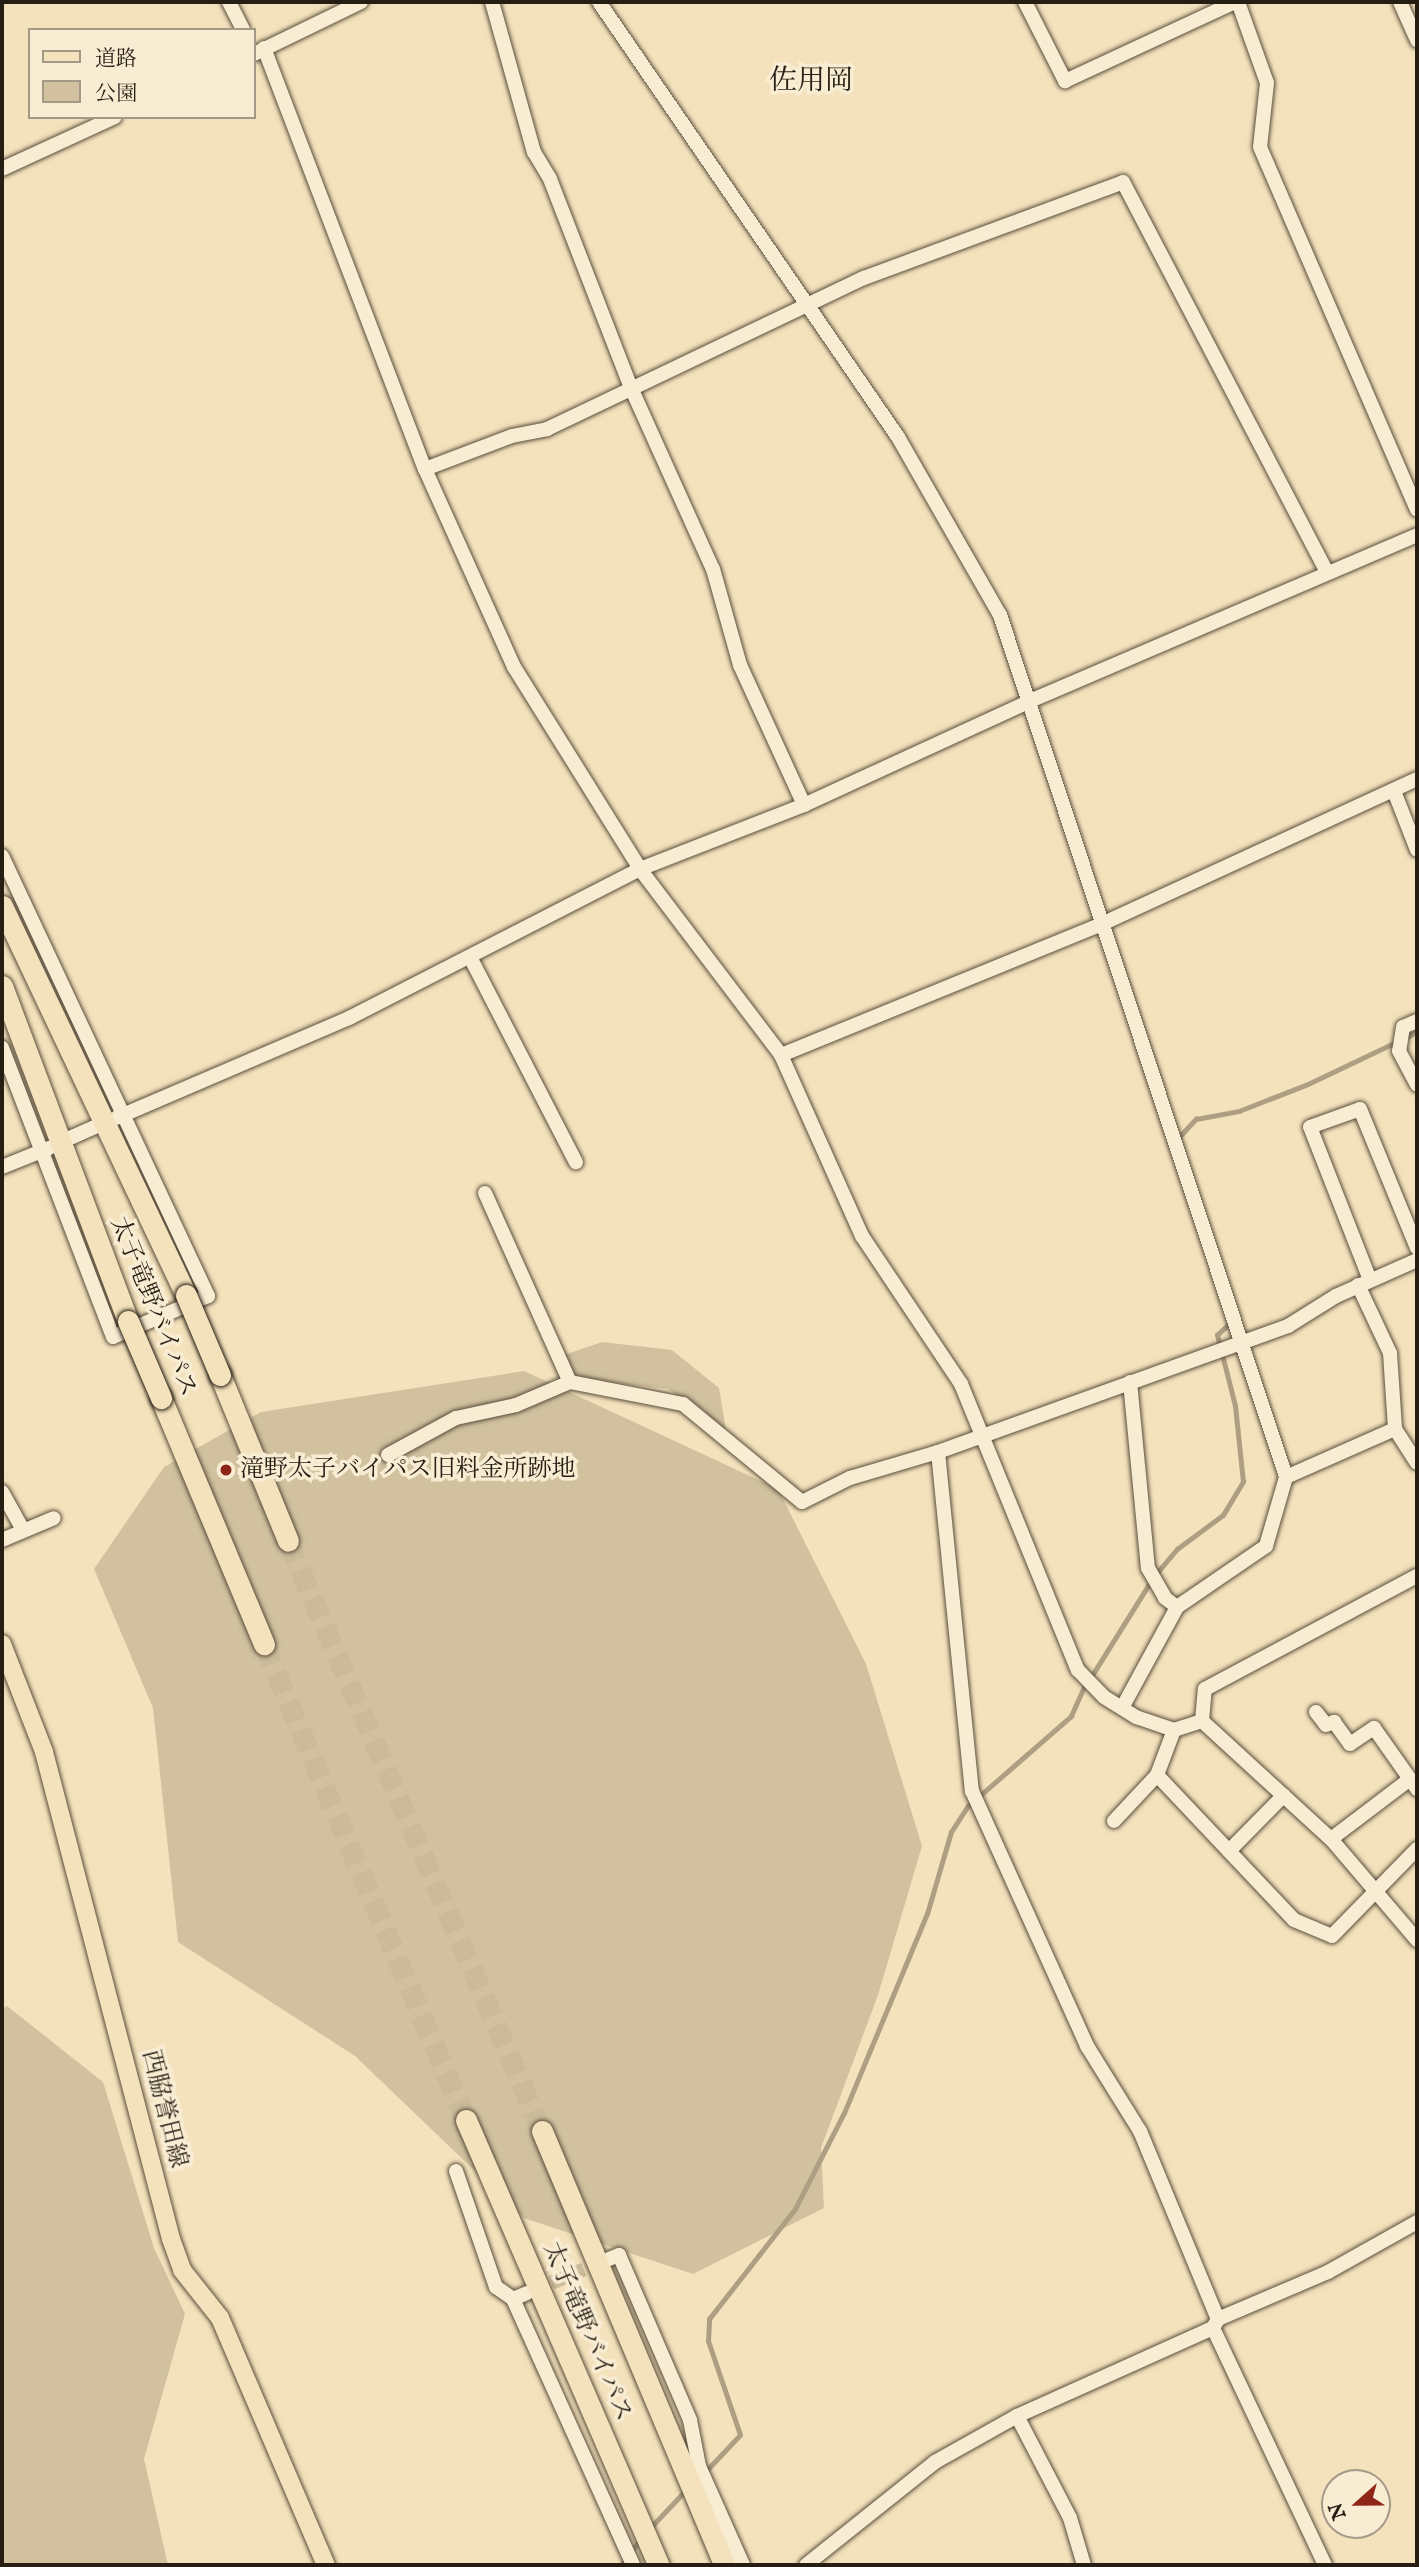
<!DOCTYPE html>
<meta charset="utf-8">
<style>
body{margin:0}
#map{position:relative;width:1419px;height:2567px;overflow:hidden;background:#f4e2bc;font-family:"IM FELL English","Noto Serif JP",serif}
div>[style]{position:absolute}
.green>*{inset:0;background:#d1c19f}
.stream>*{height:4.5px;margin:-2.25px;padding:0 2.25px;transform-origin:2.25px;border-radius:2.25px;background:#ae9f83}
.minor-tunnel>*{height:14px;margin-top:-7px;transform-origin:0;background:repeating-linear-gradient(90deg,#cbbb9a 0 14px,transparent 0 21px)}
.highway-tunnel>*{height:21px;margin-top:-10.5px;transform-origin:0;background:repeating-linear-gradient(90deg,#cbbb9a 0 21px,transparent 0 31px)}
.roads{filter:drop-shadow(0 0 2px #5a4e3d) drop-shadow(0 0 2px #5a4e3d)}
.minor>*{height:14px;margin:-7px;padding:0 7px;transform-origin:7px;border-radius:7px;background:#f8ecd3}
.major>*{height:18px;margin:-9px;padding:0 9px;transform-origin:9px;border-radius:9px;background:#f4e2bc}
.highway>*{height:21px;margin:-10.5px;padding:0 10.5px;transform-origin:10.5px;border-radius:10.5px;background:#f4e2bc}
.bridges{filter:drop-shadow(0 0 2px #261d13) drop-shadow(0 0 2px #261d13)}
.highway-bridge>*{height:21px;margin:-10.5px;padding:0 10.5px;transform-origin:10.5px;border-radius:10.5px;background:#f4e2bc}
.dots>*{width:19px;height:19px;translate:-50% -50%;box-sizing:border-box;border:4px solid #f8ecd3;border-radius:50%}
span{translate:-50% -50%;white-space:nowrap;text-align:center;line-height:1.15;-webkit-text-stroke:7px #f8ecd3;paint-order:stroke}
.street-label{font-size:24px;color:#261d13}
.poi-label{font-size:24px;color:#261d13}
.left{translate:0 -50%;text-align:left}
.quarter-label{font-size:28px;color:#261d13}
.frame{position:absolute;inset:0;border:4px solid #261d13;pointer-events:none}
.legend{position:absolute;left:28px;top:28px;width:228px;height:91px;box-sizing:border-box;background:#f8ecd3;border:2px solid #a49986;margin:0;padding:9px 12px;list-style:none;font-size:21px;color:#261d13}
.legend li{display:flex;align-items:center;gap:14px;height:35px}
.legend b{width:35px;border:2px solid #a49986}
.north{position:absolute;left:1321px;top:2469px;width:70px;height:70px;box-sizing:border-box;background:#f8ecd3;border:2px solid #a49986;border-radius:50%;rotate:249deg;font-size:19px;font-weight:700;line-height:28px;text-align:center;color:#261d13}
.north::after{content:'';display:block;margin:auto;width:24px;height:32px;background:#8f2418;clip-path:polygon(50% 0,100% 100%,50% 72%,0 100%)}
</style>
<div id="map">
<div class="green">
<div style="clip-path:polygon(602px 1342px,672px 1350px,719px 1388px,726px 1430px,668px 1389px,572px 1378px,564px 1355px)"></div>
<div style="clip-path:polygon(524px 1371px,778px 1489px,866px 1664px,922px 1846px,878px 1995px,821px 2148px,824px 2208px,693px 2274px,524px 2218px,355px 2056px,178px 1942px,153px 1708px,94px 1569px,164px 1467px,261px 1412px)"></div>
<div style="clip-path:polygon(7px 2006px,103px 2082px,154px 2248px,185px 2314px,144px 2459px,168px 2565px,2px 2565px,2px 2009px)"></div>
</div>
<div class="stream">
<div style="left:1405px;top:1038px;width:13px;rotate:-27deg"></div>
<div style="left:1179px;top:1137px;width:25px;rotate:-47deg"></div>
<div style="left:1196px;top:1119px;width:44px;rotate:-10.5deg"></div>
<div style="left:1239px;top:1111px;width:74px;rotate:-21.4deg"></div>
<div style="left:1308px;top:1084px;width:100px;rotate:-25.5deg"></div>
<div style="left:1156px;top:1574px;width:33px;rotate:-50deg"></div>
<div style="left:1177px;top:1549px;width:57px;rotate:-36.5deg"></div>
<div style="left:1223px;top:1515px;width:39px;rotate:-59deg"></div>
<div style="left:1243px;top:1482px;width:76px;rotate:-96deg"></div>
<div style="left:1235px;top:1406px;width:73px;rotate:-104.2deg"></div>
<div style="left:1217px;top:1335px;width:19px;rotate:-43deg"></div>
<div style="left:1091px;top:1677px;width:113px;rotate:-58deg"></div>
<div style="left:704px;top:2473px;width:52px;rotate:-46.5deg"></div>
<div style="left:740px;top:2435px;width:99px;rotate:-108.8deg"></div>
<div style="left:708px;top:2341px;width:22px;rotate:-87deg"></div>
<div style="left:709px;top:2319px;width:140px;rotate:-52deg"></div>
<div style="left:795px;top:2209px;width:108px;rotate:-63deg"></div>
<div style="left:844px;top:2113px;width:216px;rotate:-67.4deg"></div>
<div style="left:927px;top:1914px;width:85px;rotate:-73.7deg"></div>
<div style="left:951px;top:1832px;width:31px;rotate:-57deg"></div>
<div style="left:968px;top:1806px;width:137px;rotate:-41.1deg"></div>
<div style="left:1071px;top:1716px;width:35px;rotate:-66deg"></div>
<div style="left:650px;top:2528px;width:51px;rotate:-46.6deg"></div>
<div style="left:621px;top:2565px;width:31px;rotate:-53deg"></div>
</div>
<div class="minor-tunnel">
<div style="left:532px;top:2291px;width:78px;rotate:-22.6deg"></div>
</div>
<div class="highway-tunnel">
<div style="left:288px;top:1541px;width:642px;rotate:66.71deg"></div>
<div style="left:264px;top:1644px;width:517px;rotate:67.01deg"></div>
</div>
<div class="roads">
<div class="minor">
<div style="left:229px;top:2px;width:31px;rotate:63deg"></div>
<div style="left:492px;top:2px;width:156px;rotate:74.4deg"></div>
<div style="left:534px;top:152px;width:31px;rotate:59deg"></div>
<div style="left:550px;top:179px;width:226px;rotate:68.8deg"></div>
<div style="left:632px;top:390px;width:196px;rotate:65.7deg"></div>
<div style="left:713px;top:569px;width:100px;rotate:74.3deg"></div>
<div style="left:740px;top:665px;width:154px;rotate:65.4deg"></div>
<div style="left:599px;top:2px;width:528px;rotate:55.5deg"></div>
<div style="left:898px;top:437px;width:205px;rotate:60.2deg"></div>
<div style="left:1000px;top:615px;width:908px;rotate:71.64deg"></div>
<div style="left:1025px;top:2px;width:89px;rotate:63.1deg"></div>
<div style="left:1065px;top:81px;width:187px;rotate:-24.9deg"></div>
<div style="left:1238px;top:2px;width:86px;rotate:70.3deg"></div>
<div style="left:1267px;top:83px;width:64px;rotate:96.2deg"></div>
<div style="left:1260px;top:147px;width:395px;rotate:66.6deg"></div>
<div style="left:1400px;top:2px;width:42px;rotate:65.9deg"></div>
<div style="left:264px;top:48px;width:451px;rotate:69.1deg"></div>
<div style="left:425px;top:469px;width:217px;rotate:65.8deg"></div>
<div style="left:514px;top:667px;width:238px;rotate:58deg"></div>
<div style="left:640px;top:869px;width:233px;rotate:52.8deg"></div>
<div style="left:781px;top:1055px;width:198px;rotate:65.9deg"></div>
<div style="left:862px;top:1236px;width:178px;rotate:56.2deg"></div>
<div style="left:961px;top:1384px;width:309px;rotate:67.8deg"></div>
<div style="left:1078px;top:1670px;width:37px;rotate:46deg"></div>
<div style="left:1104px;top:1697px;width:38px;rotate:32deg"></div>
<div style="left:1136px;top:1717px;width:40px;rotate:18.9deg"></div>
<div style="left:1174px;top:1730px;width:29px;rotate:-18deg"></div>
<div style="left:254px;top:54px;width:119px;rotate:-25.9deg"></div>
<div style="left:2px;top:169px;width:124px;rotate:-24.7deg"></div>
<div style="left:425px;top:469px;width:93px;rotate:-20.8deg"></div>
<div style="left:512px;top:436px;width:36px;rotate:-11deg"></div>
<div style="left:547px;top:429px;width:351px;rotate:-25.5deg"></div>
<div style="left:864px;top:278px;width:276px;rotate:-20.3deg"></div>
<div style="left:1123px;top:182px;width:439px;rotate:62.4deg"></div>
<div style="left:1394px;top:791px;width:63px;rotate:68.7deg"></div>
<div style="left:2px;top:856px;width:486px;rotate:64.9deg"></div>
<div style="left:208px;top:1296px;width:103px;rotate:156.7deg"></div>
<div style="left:113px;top:1337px;width:310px;rotate:-111deg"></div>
<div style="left:470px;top:957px;width:231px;rotate:62.7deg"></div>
<div style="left:1417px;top:1021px;width:15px;rotate:157deg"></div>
<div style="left:1403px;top:1027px;width:24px;rotate:99deg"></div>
<div style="left:1399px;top:1051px;width:38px;rotate:62deg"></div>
<div style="left:781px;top:1055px;width:349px;rotate:-22.2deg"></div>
<div style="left:1104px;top:923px;width:345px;rotate:-24.7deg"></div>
<div style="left:116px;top:1118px;width:254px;rotate:-23.2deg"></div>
<div style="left:349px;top:1018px;width:327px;rotate:-27.1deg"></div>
<div style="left:640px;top:869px;width:176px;rotate:-21.3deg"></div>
<div style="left:804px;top:805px;width:249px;rotate:-24.7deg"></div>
<div style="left:1030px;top:701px;width:421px;rotate:-23.2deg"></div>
<div style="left:70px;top:1138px;width:27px;rotate:-24deg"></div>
<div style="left:2px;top:1167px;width:51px;rotate:-22deg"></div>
<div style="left:485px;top:1193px;width:207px;rotate:65.8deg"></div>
<div style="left:570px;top:1382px;width:115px;rotate:11deg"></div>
<div style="left:683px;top:1404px;width:154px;rotate:39.5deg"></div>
<div style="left:802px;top:1502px;width:54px;rotate:-26.6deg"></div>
<div style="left:850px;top:1478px;width:92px;rotate:-16.5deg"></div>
<div style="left:938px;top:1452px;width:372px;rotate:-19.8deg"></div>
<div style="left:1288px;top:1326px;width:57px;rotate:-32deg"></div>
<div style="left:1336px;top:1296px;width:89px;rotate:-24deg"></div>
<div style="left:1370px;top:1280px;width:164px;rotate:-111.4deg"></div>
<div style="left:1310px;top:1127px;width:53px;rotate:-19.8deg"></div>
<div style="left:1360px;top:1109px;width:150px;rotate:67.7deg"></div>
<div style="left:1358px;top:1285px;width:75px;rotate:64.8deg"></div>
<div style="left:1390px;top:1353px;width:76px;rotate:86.2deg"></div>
<div style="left:1395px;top:1429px;width:40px;rotate:57.1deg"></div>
<div style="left:1130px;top:1382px;width:187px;rotate:84.5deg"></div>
<div style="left:1148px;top:1568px;width:34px;rotate:60deg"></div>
<div style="left:1165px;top:1598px;width:15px;rotate:37deg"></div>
<div style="left:938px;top:1452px;width:341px;rotate:84.3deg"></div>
<div style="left:972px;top:1791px;width:280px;rotate:65.7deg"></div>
<div style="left:1087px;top:2046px;width:100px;rotate:58.1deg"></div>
<div style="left:1140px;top:2131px;width:204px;rotate:67.5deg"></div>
<div style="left:1218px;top:2319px;width:10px;rotate:119deg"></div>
<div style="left:1213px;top:2328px;width:262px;rotate:64.7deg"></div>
<div style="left:388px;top:1455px;width:77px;rotate:-28.6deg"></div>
<div style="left:456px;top:1418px;width:61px;rotate:-12.2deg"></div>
<div style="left:516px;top:1405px;width:59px;rotate:-23.1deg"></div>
<div style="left:2px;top:1492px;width:41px;rotate:60.9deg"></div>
<div style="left:2px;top:1540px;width:56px;rotate:-22.9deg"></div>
<div style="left:1122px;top:1708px;width:115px;rotate:-61.4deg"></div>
<div style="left:1177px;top:1607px;width:108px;rotate:-34.4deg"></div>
<div style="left:1266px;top:1546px;width:72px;rotate:-73.8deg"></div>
<div style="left:1286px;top:1477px;width:119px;rotate:-23.8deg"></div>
<div style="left:1316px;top:1712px;width:16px;rotate:52deg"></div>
<div style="left:1326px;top:1725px;width:9px;rotate:-21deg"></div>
<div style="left:1334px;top:1722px;width:27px;rotate:54deg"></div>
<div style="left:1350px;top:1744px;width:29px;rotate:-34deg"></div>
<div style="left:1374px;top:1728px;width:75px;rotate:54.8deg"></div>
<div style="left:1202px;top:1721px;width:175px;rotate:42.5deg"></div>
<div style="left:1331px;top:1839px;width:133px;rotate:49.6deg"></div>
<div style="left:1202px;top:1721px;width:32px;rotate:-85deg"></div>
<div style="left:1205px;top:1689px;width:240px;rotate:-28.1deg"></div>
<div style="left:1157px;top:1775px;width:199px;rotate:46.6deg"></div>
<div style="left:1294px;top:1920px;width:41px;rotate:22.8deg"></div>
<div style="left:1332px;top:1936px;width:122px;rotate:-45.7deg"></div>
<div style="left:1114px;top:1821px;width:63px;rotate:-46.9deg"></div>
<div style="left:1157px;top:1775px;width:48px;rotate:-69.3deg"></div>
<div style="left:1331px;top:1839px;width:99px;rotate:-37.2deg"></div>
<div style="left:1229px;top:1851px;width:78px;rotate:-45.5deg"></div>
<div style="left:456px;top:2171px;width:123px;rotate:71deg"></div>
<div style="left:496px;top:2287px;width:21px;rotate:35deg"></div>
<div style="left:513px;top:2299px;width:292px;rotate:65.7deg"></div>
<div style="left:609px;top:2259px;width:11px;rotate:-22deg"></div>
<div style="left:619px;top:2255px;width:180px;rotate:66.7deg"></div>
<div style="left:690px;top:2420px;width:47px;rotate:78.9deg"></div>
<div style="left:699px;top:2466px;width:108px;rotate:66deg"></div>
<div style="left:513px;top:2299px;width:15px;rotate:-23deg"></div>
<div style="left:1218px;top:2319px;width:120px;rotate:-23.1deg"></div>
<div style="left:1328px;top:2272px;width:102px;rotate:-29.3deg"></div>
<div style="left:1017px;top:2416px;width:115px;rotate:62.5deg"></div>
<div style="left:1070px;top:2518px;width:49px;rotate:73.4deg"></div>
<div style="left:806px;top:2565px;width:165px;rotate:-38.6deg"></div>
<div style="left:935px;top:2462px;width:94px;rotate:-29.3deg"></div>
<div style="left:1017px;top:2416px;width:215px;rotate:-24.2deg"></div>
</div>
<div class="major">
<div style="left:2px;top:1644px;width:116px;rotate:68.7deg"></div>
<div style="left:44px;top:1752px;width:503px;rotate:75.38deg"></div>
<div style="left:171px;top:2239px;width:33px;rotate:70deg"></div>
<div style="left:182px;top:2270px;width:61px;rotate:51.6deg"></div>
<div style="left:220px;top:2318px;width:269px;rotate:66.8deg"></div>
</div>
<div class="highway">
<div style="left:2px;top:906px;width:430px;rotate:64.7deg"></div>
<div style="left:2px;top:986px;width:358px;rotate:69.4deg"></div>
<div style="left:220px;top:1375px;width:179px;rotate:67.7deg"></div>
<div style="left:161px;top:1398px;width:267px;rotate:67.3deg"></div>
<div style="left:466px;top:2120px;width:485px;rotate:66.6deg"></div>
<div style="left:542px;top:2131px;width:471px;rotate:67.2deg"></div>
</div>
</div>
<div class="bridges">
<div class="highway-bridge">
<div style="left:186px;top:1295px;width:87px;rotate:67deg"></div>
<div style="left:128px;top:1321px;width:84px;rotate:66.8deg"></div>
</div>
</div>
<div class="dots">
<div style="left:226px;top:1470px;background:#8f2418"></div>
</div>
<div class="street-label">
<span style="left:153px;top:1307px;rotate:68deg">太子竜野バイパス</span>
<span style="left:164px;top:2109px;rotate:76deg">西脇誉田線</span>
<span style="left:587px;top:2332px;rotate:67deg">太子竜野バイパス</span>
</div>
<div class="poi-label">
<span class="left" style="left:240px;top:1470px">滝野太子バイパス旧料金所跡地</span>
</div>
<div class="quarter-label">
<span style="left:811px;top:82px">佐用岡</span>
</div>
<div class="frame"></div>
<ul class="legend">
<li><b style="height:9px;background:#f4e2bc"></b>道路</li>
<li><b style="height:19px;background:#d1c19f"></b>公園</li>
</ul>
<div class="north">N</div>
</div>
